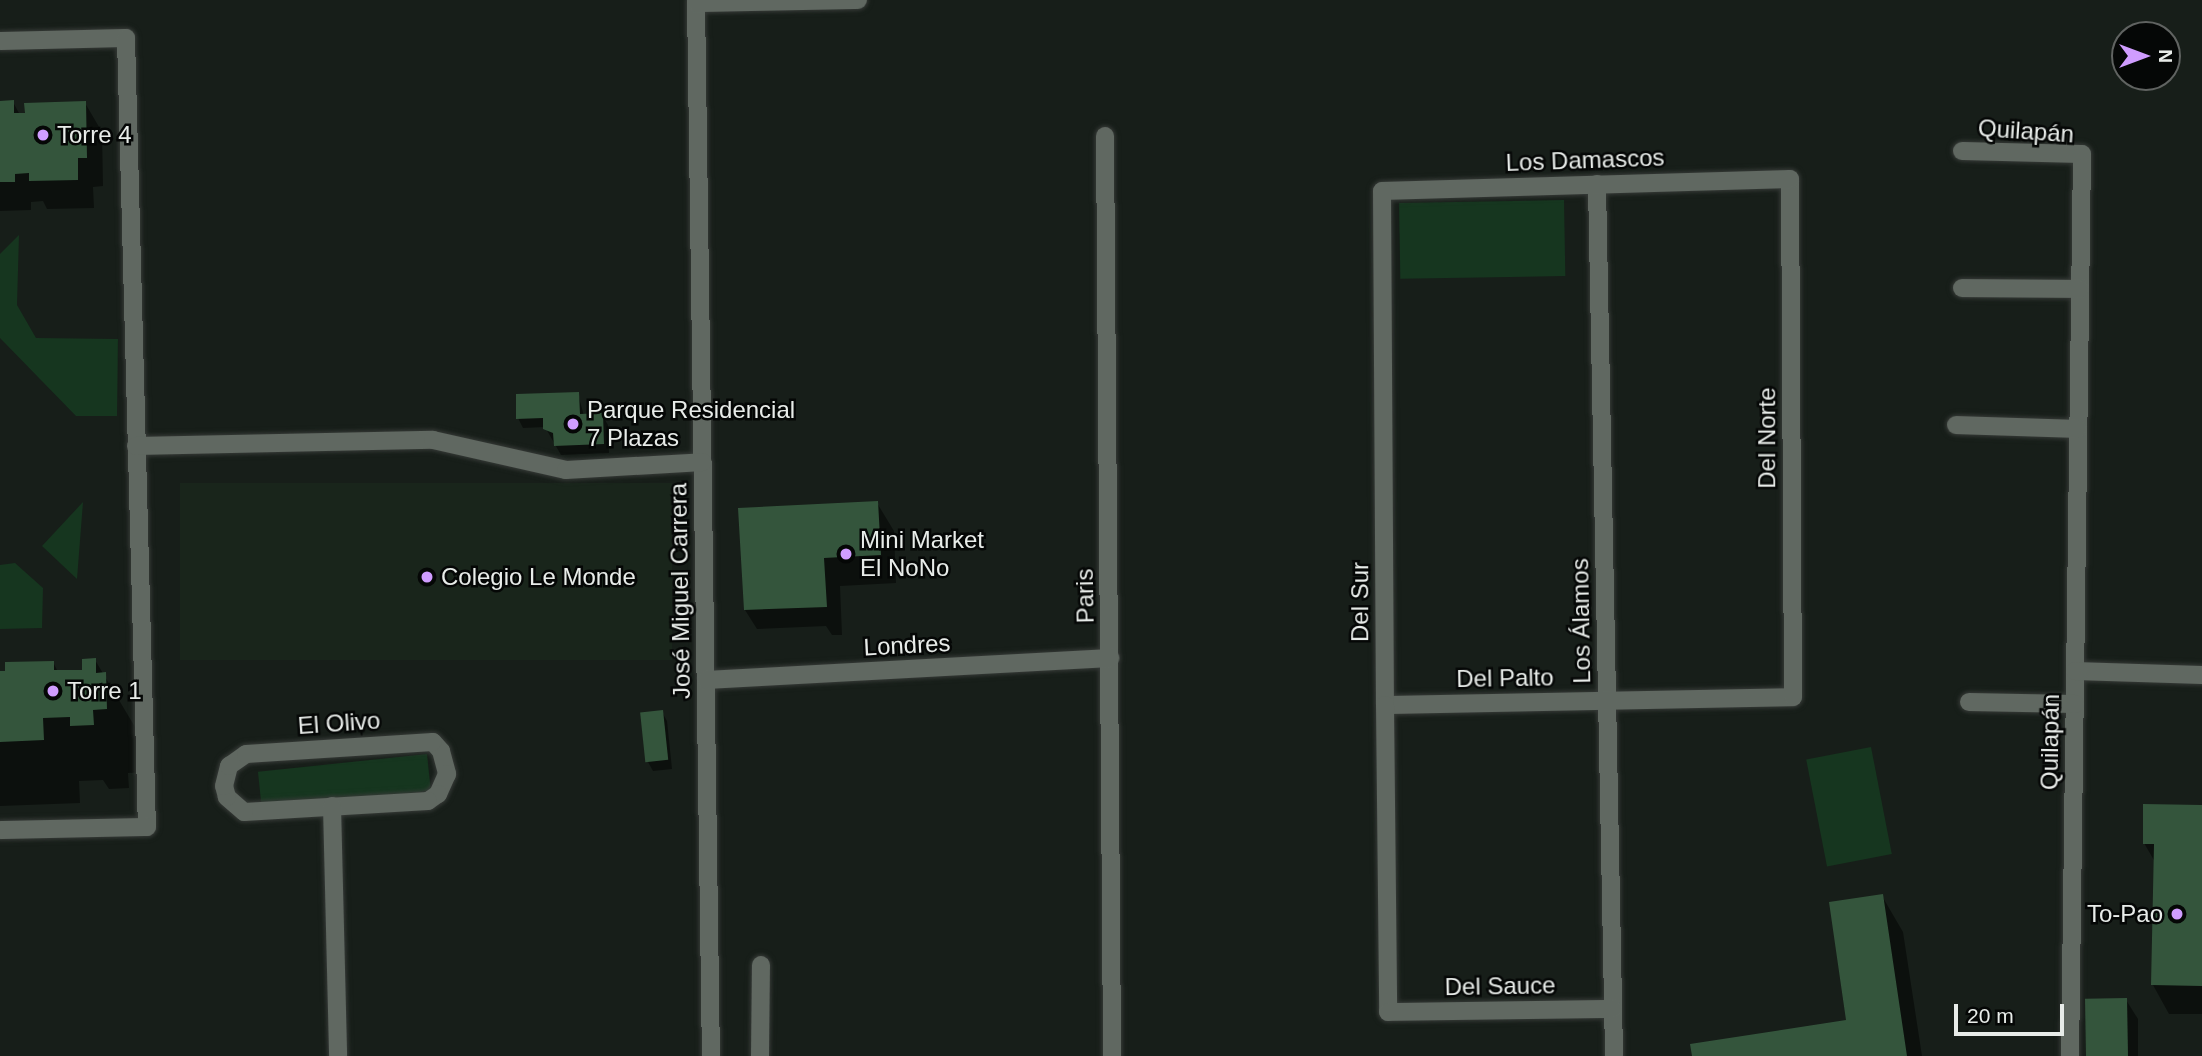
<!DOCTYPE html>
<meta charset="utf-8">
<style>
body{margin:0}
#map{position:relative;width:2202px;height:1056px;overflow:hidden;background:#171e19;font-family:Arial,sans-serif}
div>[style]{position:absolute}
.built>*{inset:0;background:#19251b;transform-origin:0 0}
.green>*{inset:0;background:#16361f;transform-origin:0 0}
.shadow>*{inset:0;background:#0007}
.building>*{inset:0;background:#34553c;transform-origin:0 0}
.roads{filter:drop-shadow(0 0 2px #363a37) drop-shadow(0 0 2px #363a37)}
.minor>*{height:18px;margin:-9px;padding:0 9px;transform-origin:9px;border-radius:9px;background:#606861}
.dots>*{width:19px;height:19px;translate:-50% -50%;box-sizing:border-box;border:4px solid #050706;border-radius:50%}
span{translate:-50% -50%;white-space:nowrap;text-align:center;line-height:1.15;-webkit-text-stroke:5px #050706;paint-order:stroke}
.street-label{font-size:24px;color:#e8ece9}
.poi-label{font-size:24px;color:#e8ece9}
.left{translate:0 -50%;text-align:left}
.right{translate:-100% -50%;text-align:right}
.north{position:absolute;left:2111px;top:21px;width:70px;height:70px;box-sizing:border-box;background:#050706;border:2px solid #606361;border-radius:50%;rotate:90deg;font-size:19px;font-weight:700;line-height:28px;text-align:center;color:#e8ece9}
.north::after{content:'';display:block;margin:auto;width:24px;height:32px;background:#d09dff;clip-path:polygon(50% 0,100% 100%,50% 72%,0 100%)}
.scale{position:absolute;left:1954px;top:1004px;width:110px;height:32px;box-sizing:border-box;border:4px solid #e8ece9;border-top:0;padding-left:9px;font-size:21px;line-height:24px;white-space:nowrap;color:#e8ece9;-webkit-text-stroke:5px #050706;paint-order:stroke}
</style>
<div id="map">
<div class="built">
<div style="left:672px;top:483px;width:177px;height:492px;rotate:90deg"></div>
</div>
<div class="green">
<div style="left:1564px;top:200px;width:76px;height:165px;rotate:89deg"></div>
<div style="clip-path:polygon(19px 235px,17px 305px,36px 338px,118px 339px,117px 416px,76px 416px,0 338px,0 254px)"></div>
<div style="clip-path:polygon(83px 502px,77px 579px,42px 546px)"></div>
<div style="clip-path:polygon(15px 563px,43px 588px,42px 628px,0 629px,0 565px)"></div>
<div style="left:1871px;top:747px;width:109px;height:66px;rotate:79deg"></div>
<div style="left:427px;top:754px;width:37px;height:170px;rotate:84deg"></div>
</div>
<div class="shadow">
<div style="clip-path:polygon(13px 102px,20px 115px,85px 103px,102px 132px,103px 186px,93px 187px,94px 208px,47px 209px,43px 201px,31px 202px,31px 210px,0 211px,0 103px)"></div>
<div style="clip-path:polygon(578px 394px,584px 416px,602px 415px,608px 425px,609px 453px,561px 455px,545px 427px,523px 428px,518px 418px)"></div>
<div style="clip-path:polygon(877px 503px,894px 531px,896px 583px,840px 586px,842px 635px,832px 635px,826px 626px,757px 629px,745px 610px)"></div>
<div style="clip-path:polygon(95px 660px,141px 737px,143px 772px,128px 773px,129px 788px,109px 789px,103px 780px,79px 781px,80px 803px,0 806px,0 673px,53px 662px,58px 672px,84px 671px)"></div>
<div style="clip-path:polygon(662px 712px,667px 721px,672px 769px,653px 771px,648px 762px)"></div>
<div style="clip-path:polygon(2202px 807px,2202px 1014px,2169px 1014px,2153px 985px,2155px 862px,2144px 843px)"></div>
<div style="clip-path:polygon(1882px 896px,1903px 932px,1922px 1056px,1694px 1056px,1848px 1021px)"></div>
<div style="clip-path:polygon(2126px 1000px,2138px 1019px,2138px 1056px,2087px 1056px)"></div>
</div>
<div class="building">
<div style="clip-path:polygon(14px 100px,14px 113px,25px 113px,24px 103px,86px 101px,87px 158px,78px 158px,78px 180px,29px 181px,29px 173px,15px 174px,15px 182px,0 182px,0 101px)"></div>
<div style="clip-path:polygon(579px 392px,580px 414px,603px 413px,604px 444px,554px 446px,553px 433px,543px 429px,543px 418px,516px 419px,516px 394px)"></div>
<div style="clip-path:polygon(878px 501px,881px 555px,824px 558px,827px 607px,744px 610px,738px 508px)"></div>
<div style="clip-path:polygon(96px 658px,96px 673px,106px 672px,107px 709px,93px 710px,94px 725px,70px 726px,70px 717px,43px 718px,44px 740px,0 742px,0 671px,5px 671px,5px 662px,54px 661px,54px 670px,82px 670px,82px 659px)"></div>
<div style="left:663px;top:710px;width:50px;height:23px;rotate:84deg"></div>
<div style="clip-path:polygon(2143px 804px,2202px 805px,2202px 986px,2151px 985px,2154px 844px,2143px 844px)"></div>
<div style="clip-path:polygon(1883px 894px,1907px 1056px,1692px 1056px,1690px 1044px,1846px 1020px,1829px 902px)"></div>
<div style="left:2127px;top:998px;width:58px;height:42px;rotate:89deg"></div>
</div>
<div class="roads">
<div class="minor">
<div style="left:696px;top:0;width:1056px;rotate:89.19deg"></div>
<div style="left:697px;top:3px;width:161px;rotate:-1.1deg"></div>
<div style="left:0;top:41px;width:126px;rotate:-1.4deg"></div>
<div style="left:126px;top:38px;width:789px;rotate:88.48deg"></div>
<div style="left:147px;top:827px;width:147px;rotate:178.8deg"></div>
<div style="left:1105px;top:136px;width:920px;rotate:89.56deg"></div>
<div style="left:1962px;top:151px;width:120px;rotate:1.4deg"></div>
<div style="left:2082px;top:154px;width:902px;rotate:90.76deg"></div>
<div style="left:1597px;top:184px;width:872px;rotate:88.88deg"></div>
<div style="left:1962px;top:288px;width:118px;rotate:0.5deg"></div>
<div style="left:1956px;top:425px;width:122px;rotate:1.9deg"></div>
<div style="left:136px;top:446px;width:297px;rotate:-1.2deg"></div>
<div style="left:433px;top:440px;width:136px;rotate:12.7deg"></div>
<div style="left:566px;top:470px;width:137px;rotate:-3.3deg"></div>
<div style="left:2075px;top:671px;width:127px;rotate:1.8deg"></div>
<div style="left:706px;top:680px;width:405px;rotate:-3.1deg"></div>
<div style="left:1969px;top:702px;width:106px;rotate:1.1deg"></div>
<div style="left:1385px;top:705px;width:408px;rotate:-1.1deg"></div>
<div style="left:1793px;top:697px;width:518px;rotate:-90.33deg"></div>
<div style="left:1790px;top:179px;width:408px;rotate:178.3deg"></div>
<div style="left:1382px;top:191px;width:514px;rotate:89.67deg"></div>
<div style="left:1385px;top:705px;width:307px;rotate:89.4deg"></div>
<div style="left:1388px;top:1012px;width:225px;rotate:-0.8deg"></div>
<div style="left:433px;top:742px;width:12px;rotate:48deg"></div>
<div style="left:441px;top:751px;width:24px;rotate:75deg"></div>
<div style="left:447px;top:774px;width:22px;rotate:114deg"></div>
<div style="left:438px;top:794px;width:12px;rotate:145deg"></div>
<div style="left:428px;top:801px;width:184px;rotate:176.6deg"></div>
<div style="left:244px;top:812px;width:23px;rotate:-139deg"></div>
<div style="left:227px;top:797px;width:11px;rotate:-105deg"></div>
<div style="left:224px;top:786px;width:21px;rotate:-76deg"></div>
<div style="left:229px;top:766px;width:21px;rotate:-35deg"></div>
<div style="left:246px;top:754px;width:187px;rotate:-3.7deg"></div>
<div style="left:332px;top:806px;width:250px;rotate:88.6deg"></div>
<div style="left:760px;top:1056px;width:91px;rotate:-89.4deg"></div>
</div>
</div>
<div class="dots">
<div style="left:43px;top:135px;background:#d09dff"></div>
<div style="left:573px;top:424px;background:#d09dff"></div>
<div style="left:846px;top:554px;background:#d09dff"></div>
<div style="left:427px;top:577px;background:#d09dff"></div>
<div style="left:53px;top:691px;background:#d09dff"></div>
<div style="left:2177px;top:914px;background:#d09dff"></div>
</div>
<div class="street-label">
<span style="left:2026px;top:131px;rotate:4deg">Quilapán</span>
<span style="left:1585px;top:160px;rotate:-2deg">Los Damascos</span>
<span style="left:1767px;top:438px;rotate:-90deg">Del Norte</span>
<span style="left:680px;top:591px;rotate:-91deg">José Miguel Carrera</span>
<span style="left:1085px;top:596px;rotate:-91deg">Paris</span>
<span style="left:1360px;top:602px;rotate:-90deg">Del Sur</span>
<span style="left:1581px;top:621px;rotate:-91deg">Los Álamos</span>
<span style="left:907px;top:645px;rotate:-3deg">Londres</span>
<span style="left:1505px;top:678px;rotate:-1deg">Del Palto</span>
<span style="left:339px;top:723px;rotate:-4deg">El Olivo</span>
<span style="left:2050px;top:742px;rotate:-89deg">Quilapán</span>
<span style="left:1500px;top:986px;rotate:-1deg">Del Sauce</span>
</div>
<div class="poi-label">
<span class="left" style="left:57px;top:135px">Torre 4</span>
<span class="left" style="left:587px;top:424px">Parque Residencial<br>7 Plazas</span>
<span class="left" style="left:860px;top:554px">Mini Market<br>El NoNo</span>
<span class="left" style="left:441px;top:577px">Colegio Le Monde</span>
<span class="left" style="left:67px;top:691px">Torre 1</span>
<span class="right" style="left:2163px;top:914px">To-Pao</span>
</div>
<div class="north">N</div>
<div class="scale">20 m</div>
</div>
